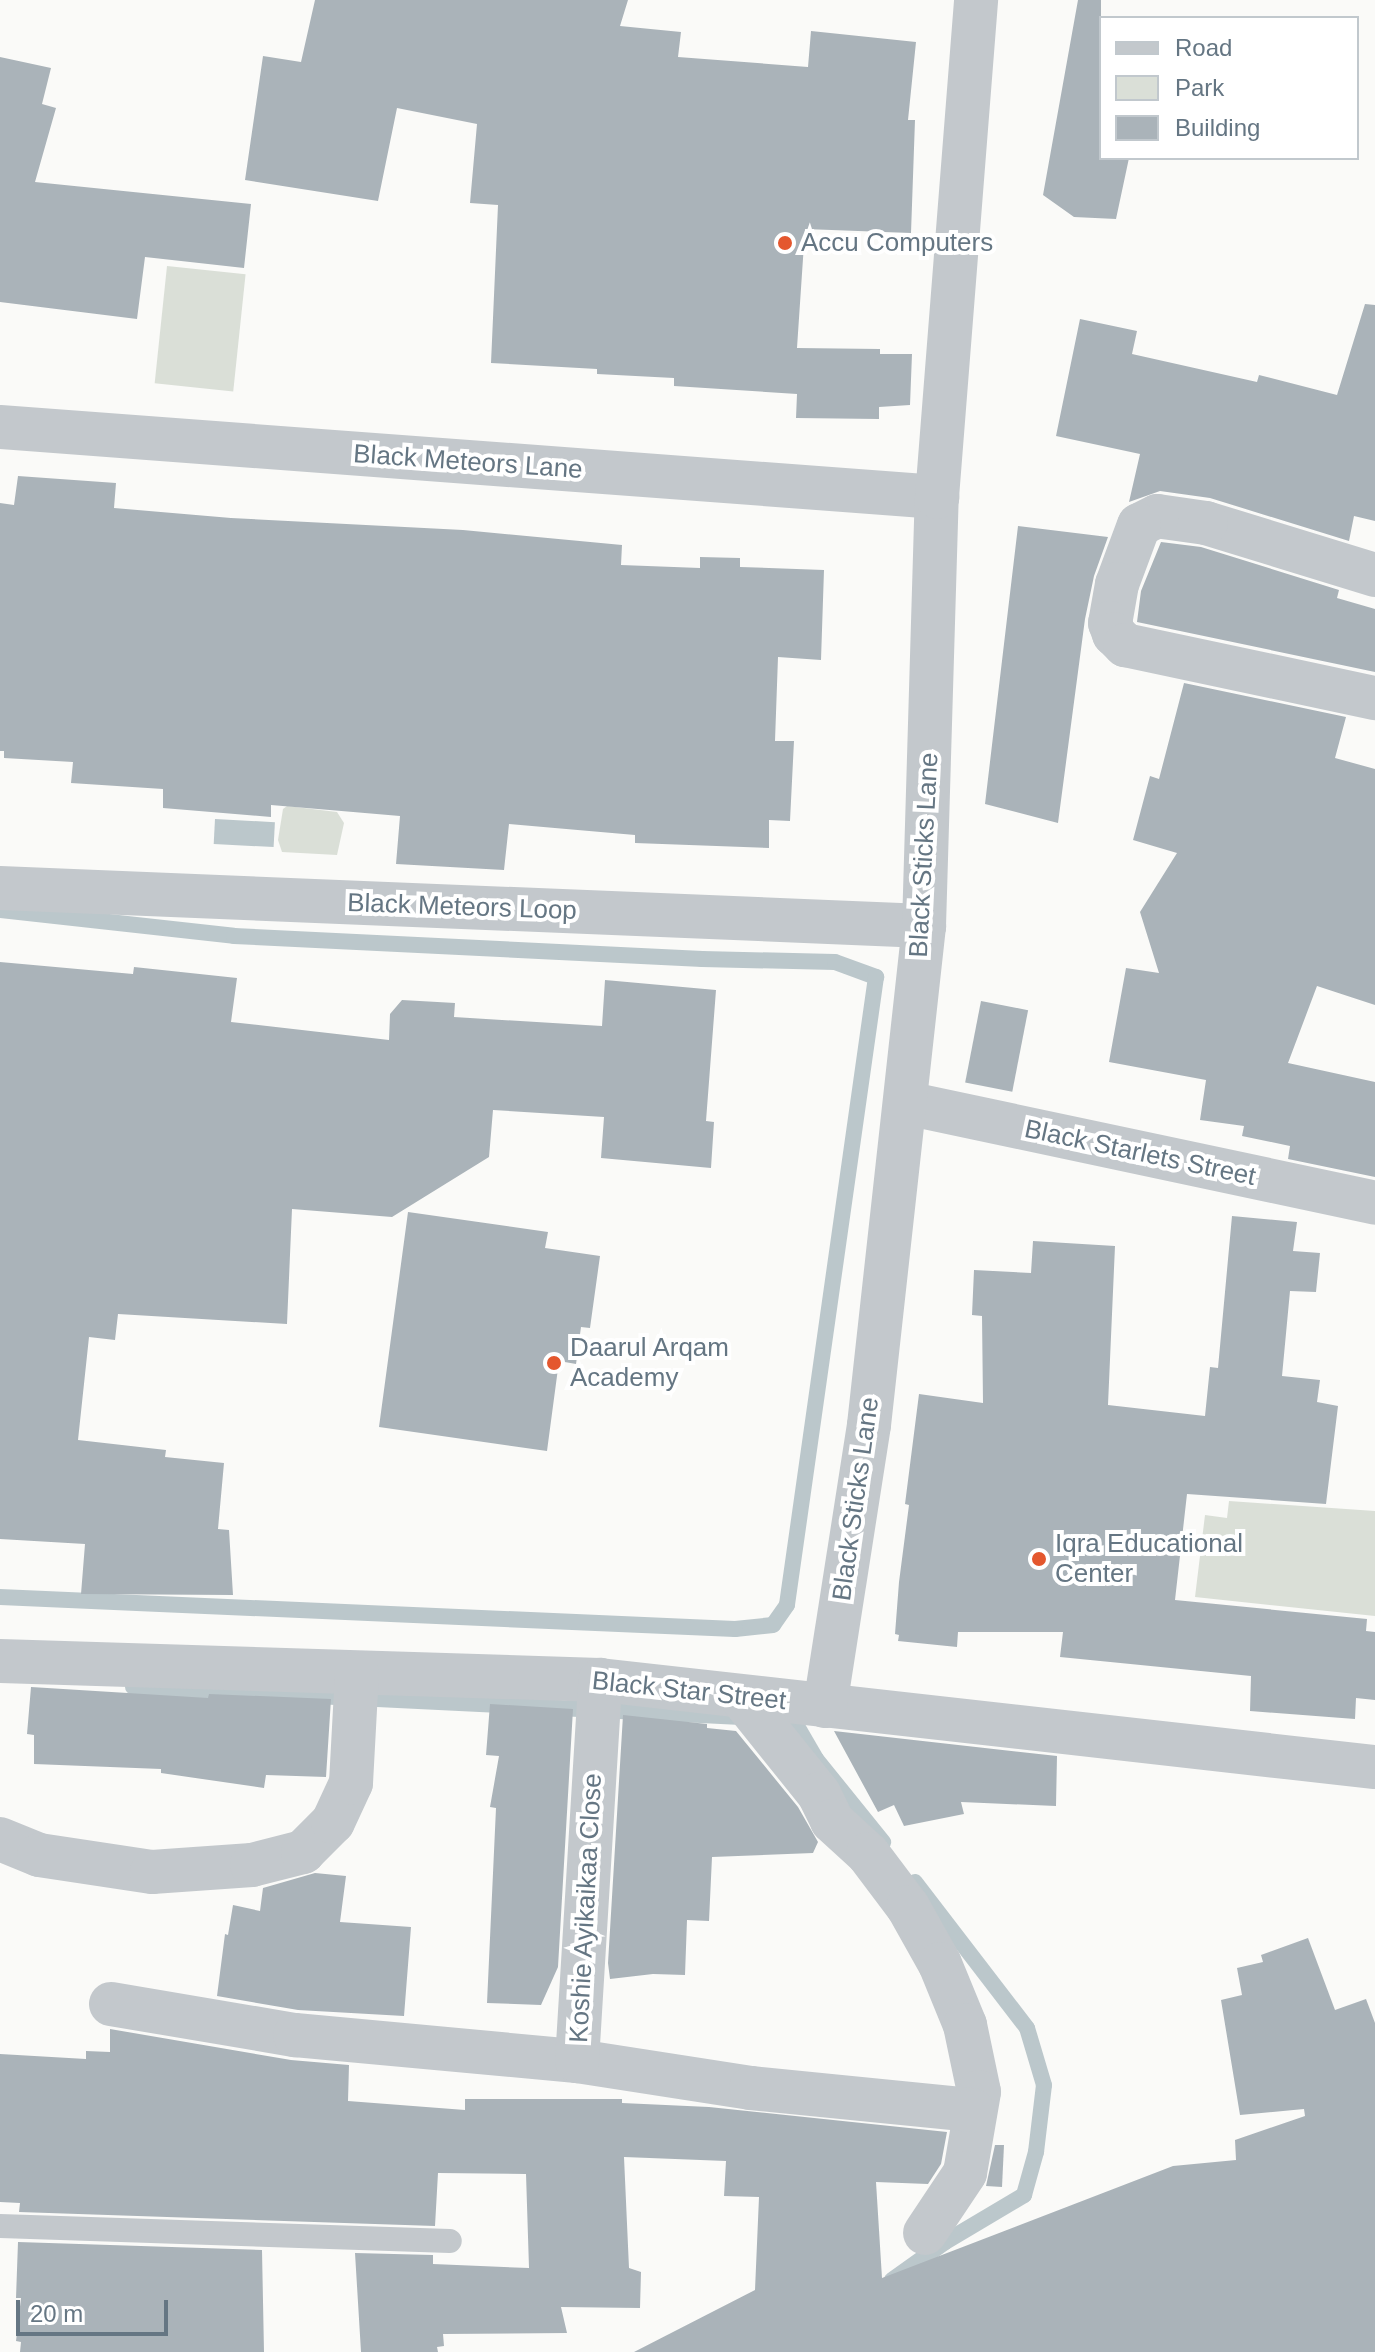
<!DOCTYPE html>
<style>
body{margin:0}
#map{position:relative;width:1375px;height:2352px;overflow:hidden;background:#fafaf8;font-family:Helvetica,sans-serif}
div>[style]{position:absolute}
.green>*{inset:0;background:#dadfd7;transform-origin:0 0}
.water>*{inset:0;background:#bbc7cb;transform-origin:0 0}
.stream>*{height:16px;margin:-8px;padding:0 8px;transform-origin:8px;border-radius:8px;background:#bbc7cb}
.building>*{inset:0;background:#aab3b9;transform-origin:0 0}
.lane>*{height:24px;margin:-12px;padding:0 12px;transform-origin:12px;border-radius:12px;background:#c3c8cc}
.street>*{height:44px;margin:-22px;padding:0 22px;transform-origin:22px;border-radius:22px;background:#c3c8cc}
.dots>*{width:22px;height:22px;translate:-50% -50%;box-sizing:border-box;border:4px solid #fff;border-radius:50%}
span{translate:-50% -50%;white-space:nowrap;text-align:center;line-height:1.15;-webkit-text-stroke:8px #fff;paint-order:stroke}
.poi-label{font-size:26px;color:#657683}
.left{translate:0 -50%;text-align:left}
.street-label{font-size:26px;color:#657683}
.legend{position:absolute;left:1099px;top:16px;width:260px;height:144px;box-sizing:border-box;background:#fff;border:2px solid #c1c8cd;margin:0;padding:10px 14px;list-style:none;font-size:24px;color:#657683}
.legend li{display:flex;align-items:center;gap:16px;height:40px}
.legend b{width:40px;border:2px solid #c1c8cd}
.scale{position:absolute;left:16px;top:2300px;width:152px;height:36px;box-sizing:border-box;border:4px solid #657683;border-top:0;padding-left:10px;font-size:24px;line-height:28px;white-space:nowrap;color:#657683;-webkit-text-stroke:6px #fff;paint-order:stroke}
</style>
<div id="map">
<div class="green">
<div style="left:167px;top:266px;width:79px;height:118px;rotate:6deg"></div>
<div style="clip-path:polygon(287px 806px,337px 812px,344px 823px,337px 855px,282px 852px,278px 840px,283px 809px)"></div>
<div style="clip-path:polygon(1229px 1501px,1375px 1511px,1375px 1616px,1195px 1597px,1205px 1515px,1227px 1518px)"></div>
</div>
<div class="water">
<div style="left:215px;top:819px;width:60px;height:25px;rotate:3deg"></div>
</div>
<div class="stream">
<div style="left:0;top:910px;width:235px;rotate:6.3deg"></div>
<div style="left:234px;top:936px;width:469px;rotate:2.8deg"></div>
<div style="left:702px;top:959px;width:133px;rotate:1.3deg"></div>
<div style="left:835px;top:962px;width:44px;rotate:20.1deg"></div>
<div style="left:876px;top:977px;width:634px;rotate:98.07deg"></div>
<div style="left:787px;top:1605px;width:24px;rotate:125deg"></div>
<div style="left:773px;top:1625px;width:38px;rotate:174deg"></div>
<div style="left:735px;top:1629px;width:736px;rotate:-177.51deg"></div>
<div style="left:133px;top:1687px;width:609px;rotate:2.82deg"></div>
<div style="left:777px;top:1720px;width:17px;rotate:3deg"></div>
<div style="left:794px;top:1721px;width:44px;rotate:59.9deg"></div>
<div style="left:816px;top:1759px;width:107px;rotate:51.1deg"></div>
<div style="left:892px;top:2280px;width:65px;rotate:-35.6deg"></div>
<div style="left:945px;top:2242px;width:92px;rotate:-30.7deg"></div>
<div style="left:1024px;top:2195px;width:45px;rotate:-74.4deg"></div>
<div style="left:1036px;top:2152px;width:67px;rotate:-83.2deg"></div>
<div style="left:1044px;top:2085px;width:59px;rotate:-106.6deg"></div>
<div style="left:1027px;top:2028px;width:184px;rotate:-127.5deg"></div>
</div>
<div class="building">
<div style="clip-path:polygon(315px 0,628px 0,620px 26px,681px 32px,678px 57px,808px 67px,811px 31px,916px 42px,908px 120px,915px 120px,911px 233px,805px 229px,797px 348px,880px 349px,880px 354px,912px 354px,910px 405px,879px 407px,879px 419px,796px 418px,797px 394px,674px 386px,674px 378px,597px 374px,597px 369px,491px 363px,498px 205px,470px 203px,477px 124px,397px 108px,378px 201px,245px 180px,263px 56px,301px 62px)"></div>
<div style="clip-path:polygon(1078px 0,1101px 0,1101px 158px,1129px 158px,1116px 219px,1074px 217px,1043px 195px)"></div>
<div style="clip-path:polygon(0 57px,51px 68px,42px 104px,56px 108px,35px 182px,251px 204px,244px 268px,145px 257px,137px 319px,0 302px)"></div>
<div style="clip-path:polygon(1365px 304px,1375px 305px,1375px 521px,1354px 516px,1349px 541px,1210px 498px,1160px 491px,1129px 502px,1140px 454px,1056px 436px,1080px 319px,1137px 331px,1132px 354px,1257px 382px,1259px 375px,1337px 395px)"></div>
<div style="clip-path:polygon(18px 476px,116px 483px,114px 508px,231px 518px,463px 530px,622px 545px,621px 565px,700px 568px,700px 557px,740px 558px,740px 567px,824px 570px,821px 660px,778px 657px,775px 741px,794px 741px,790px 821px,769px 820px,769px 848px,635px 843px,635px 835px,509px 824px,504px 870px,396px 864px,400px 816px,271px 805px,271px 817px,163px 808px,163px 789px,71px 783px,73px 762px,4px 758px,4px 751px,0 751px,0 503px,14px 505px)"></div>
<div style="clip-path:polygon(1018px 526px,1108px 537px,1094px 576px,1085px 619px,1058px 823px,985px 804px)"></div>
<div style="clip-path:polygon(1161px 542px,1201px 547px,1339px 590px,1337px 598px,1375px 609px,1375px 672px,1137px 622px,1141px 591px)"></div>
<div style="clip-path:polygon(1184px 683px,1346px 717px,1335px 758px,1375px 769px,1375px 1005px,1317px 986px,1288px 1063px,1375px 1082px,1375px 1177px,1288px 1159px,1290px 1146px,1242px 1136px,1244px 1126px,1200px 1120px,1206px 1080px,1109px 1062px,1126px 968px,1159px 973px,1140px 912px,1177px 853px,1133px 840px,1150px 776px,1159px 779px)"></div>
<div style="clip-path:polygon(0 962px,133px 974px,134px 967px,237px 978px,231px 1022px,389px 1040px,390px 1014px,402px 1000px,455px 1003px,454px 1017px,602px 1026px,605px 980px,716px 990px,706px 1121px,714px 1122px,711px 1168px,601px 1158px,604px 1117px,493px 1110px,489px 1157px,392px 1217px,292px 1209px,287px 1324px,118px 1314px,115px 1340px,89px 1337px,78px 1440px,166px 1450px,165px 1457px,224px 1463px,218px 1529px,229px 1530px,233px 1595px,81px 1594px,85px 1544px,0 1539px)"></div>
<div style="left:981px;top:1001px;width:48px;height:83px;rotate:11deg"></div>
<div style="clip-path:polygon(408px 1212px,548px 1232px,545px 1248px,600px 1256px,590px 1328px,581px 1327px,576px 1364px,559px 1361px,547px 1451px,379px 1427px)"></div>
<div style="clip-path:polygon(1232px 1216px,1297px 1222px,1293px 1251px,1320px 1253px,1316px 1292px,1290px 1291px,1282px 1376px,1320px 1380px,1317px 1402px,1338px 1406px,1326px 1504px,1187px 1494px,1175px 1600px,1367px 1619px,1366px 1631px,1375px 1632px,1375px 1700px,1356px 1698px,1355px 1719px,1250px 1711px,1251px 1676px,1060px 1657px,1063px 1632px,958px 1632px,957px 1647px,898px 1641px,899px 1635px,895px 1634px,899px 1582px,909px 1505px,905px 1504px,919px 1394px,983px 1403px,982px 1316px,972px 1315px,974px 1270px,1031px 1273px,1033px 1241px,1115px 1246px,1108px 1405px,1205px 1416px,1210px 1367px,1218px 1368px)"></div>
<div style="clip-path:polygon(31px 1687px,208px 1698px,209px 1694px,331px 1699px,326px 1777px,266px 1775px,264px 1788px,161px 1773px,161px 1769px,34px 1764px,34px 1735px,27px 1734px)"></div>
<div style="clip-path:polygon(490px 1704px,573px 1709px,558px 1967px,541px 2005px,487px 2003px,496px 1808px,490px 1807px,499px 1756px,486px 1755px)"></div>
<div style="clip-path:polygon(623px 1715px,707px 1724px,707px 1728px,736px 1731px,798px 1807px,818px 1842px,813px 1853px,712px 1857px,709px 1921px,687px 1920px,685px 1975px,653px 1974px,610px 1979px,608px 1963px)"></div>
<div style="clip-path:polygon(834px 1731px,1057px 1756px,1056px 1806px,961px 1802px,964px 1814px,904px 1826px,894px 1805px,878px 1812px)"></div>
<div style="clip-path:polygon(315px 1873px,346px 1876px,340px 1922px,411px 1927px,404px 2016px,298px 2010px,217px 1996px,225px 1934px,228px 1935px,233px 1905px,260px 1911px,263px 1888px)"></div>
<div style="clip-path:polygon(1308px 1938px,1335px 2010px,1366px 1999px,1375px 2023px,1375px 2352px,634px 2352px,755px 2290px,759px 2197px,724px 2196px,726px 2161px,624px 2157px,629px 2268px,641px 2272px,640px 2308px,561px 2307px,567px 2333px,443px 2334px,444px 2346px,437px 2347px,438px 2352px,361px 2352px,355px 2253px,433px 2255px,433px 2264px,529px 2268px,526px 2174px,438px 2173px,435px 2226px,19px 2212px,20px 2203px,0 2202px,0 2054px,86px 2059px,86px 2051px,110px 2052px,110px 2029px,291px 2060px,349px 2065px,348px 2101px,465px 2110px,465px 2099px,622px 2099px,622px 2103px,709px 2107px,947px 2132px,941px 2164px,928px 2184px,876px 2182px,882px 2278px,1173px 2166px,1236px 2160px,1235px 2140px,1305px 2116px,1304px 2109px,1240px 2115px,1221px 2000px,1242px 1995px,1237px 1968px,1263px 1962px,1261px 1955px)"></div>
<div style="clip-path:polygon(995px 2145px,1004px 2145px,1002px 2187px,986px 2186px)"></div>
<div style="clip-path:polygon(18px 2242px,262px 2250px,264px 2352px,20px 2352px,21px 2342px,16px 2341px,21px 2298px,16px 2298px)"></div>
</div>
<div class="lane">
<div style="left:0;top:2226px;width:450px;rotate:1.9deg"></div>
</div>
<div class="street">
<div style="left:0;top:427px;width:940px;rotate:4.27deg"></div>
<div style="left:1375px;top:575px;width:177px;rotate:-162.9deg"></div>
<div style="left:1206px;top:523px;width:49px;rotate:-171.9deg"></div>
<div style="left:1157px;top:516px;width:20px;rotate:153deg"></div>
<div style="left:1139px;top:525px;width:63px;rotate:110.4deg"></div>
<div style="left:1117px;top:584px;width:40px;rotate:100deg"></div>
<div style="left:1110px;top:623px;width:12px;rotate:70deg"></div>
<div style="left:1114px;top:634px;width:16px;rotate:45deg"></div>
<div style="left:1125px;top:645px;width:256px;rotate:12deg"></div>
<div style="left:0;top:888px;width:925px;rotate:2.35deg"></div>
<div style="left:906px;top:1103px;width:480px;rotate:12deg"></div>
<div style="left:0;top:1661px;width:600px;rotate:1.81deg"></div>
<div style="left:600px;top:1680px;width:780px;rotate:6.41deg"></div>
<div style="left:742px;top:1698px;width:123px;rotate:51.3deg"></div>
<div style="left:819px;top:1794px;width:30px;rotate:64deg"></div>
<div style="left:832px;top:1821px;width:49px;rotate:42.5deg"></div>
<div style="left:868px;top:1854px;width:66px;rotate:53deg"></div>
<div style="left:908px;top:1907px;width:65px;rotate:60.7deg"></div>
<div style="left:940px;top:1964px;width:66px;rotate:67.7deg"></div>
<div style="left:965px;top:2025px;width:68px;rotate:78.2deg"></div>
<div style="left:979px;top:2092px;width:82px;rotate:99.8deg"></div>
<div style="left:965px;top:2173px;width:72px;rotate:123.7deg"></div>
<div style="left:825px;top:1706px;width:284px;rotate:-81.1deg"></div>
<div style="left:869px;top:1425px;width:502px;rotate:-83.71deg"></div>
<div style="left:924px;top:926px;width:429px;rotate:-88.3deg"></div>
<div style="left:937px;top:497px;width:499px;rotate:-85.5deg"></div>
<div style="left:0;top:1839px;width:42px;rotate:22.3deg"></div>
<div style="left:39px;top:1855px;width:114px;rotate:8.6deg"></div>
<div style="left:152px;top:1872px;width:100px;rotate:-4deg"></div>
<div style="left:252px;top:1865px;width:53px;rotate:-14.3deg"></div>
<div style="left:303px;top:1852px;width:42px;rotate:-45deg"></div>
<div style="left:333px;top:1822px;width:43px;rotate:-65.2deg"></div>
<div style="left:351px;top:1783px;width:110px;rotate:-86.9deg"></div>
<div style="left:111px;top:2004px;width:187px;rotate:9.6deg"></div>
<div style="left:295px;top:2035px;width:283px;rotate:5.3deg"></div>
<div style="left:577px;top:2061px;width:176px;rotate:8.8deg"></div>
<div style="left:751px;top:2088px;width:223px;rotate:5.7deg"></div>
<div style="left:577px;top:2061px;width:382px;rotate:-86.5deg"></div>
</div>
<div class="dots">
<div style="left:785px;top:243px;background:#e4572e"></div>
<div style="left:554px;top:1363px;background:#e4572e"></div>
<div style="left:1039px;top:1559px;background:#e4572e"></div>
</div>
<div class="poi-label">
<span class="left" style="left:801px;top:243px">Accu Computers</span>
<span class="left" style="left:570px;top:1363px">Daarul Arqam<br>Academy</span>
<span class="left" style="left:1055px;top:1559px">Iqra Educational<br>Center</span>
</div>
<div class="street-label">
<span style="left:468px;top:462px;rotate:4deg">Black Meteors Lane</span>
<span style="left:924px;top:855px;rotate:-87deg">Black Sticks Lane</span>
<span style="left:462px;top:907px;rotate:2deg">Black Meteors Loop</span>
<span style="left:1140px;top:1153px;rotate:12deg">Black Starlets Street</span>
<span style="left:856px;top:1499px;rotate:-82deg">Black Sticks Lane</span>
<span style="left:689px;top:1691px;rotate:6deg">Black Star Street</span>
<span style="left:586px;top:1908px;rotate:-87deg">Koshie Ayikaikaa Close</span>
</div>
<ul class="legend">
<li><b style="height:10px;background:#c3c8cc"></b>Road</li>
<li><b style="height:22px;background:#dadfd7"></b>Park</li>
<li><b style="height:22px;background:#aab3b9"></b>Building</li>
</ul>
<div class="scale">20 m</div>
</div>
